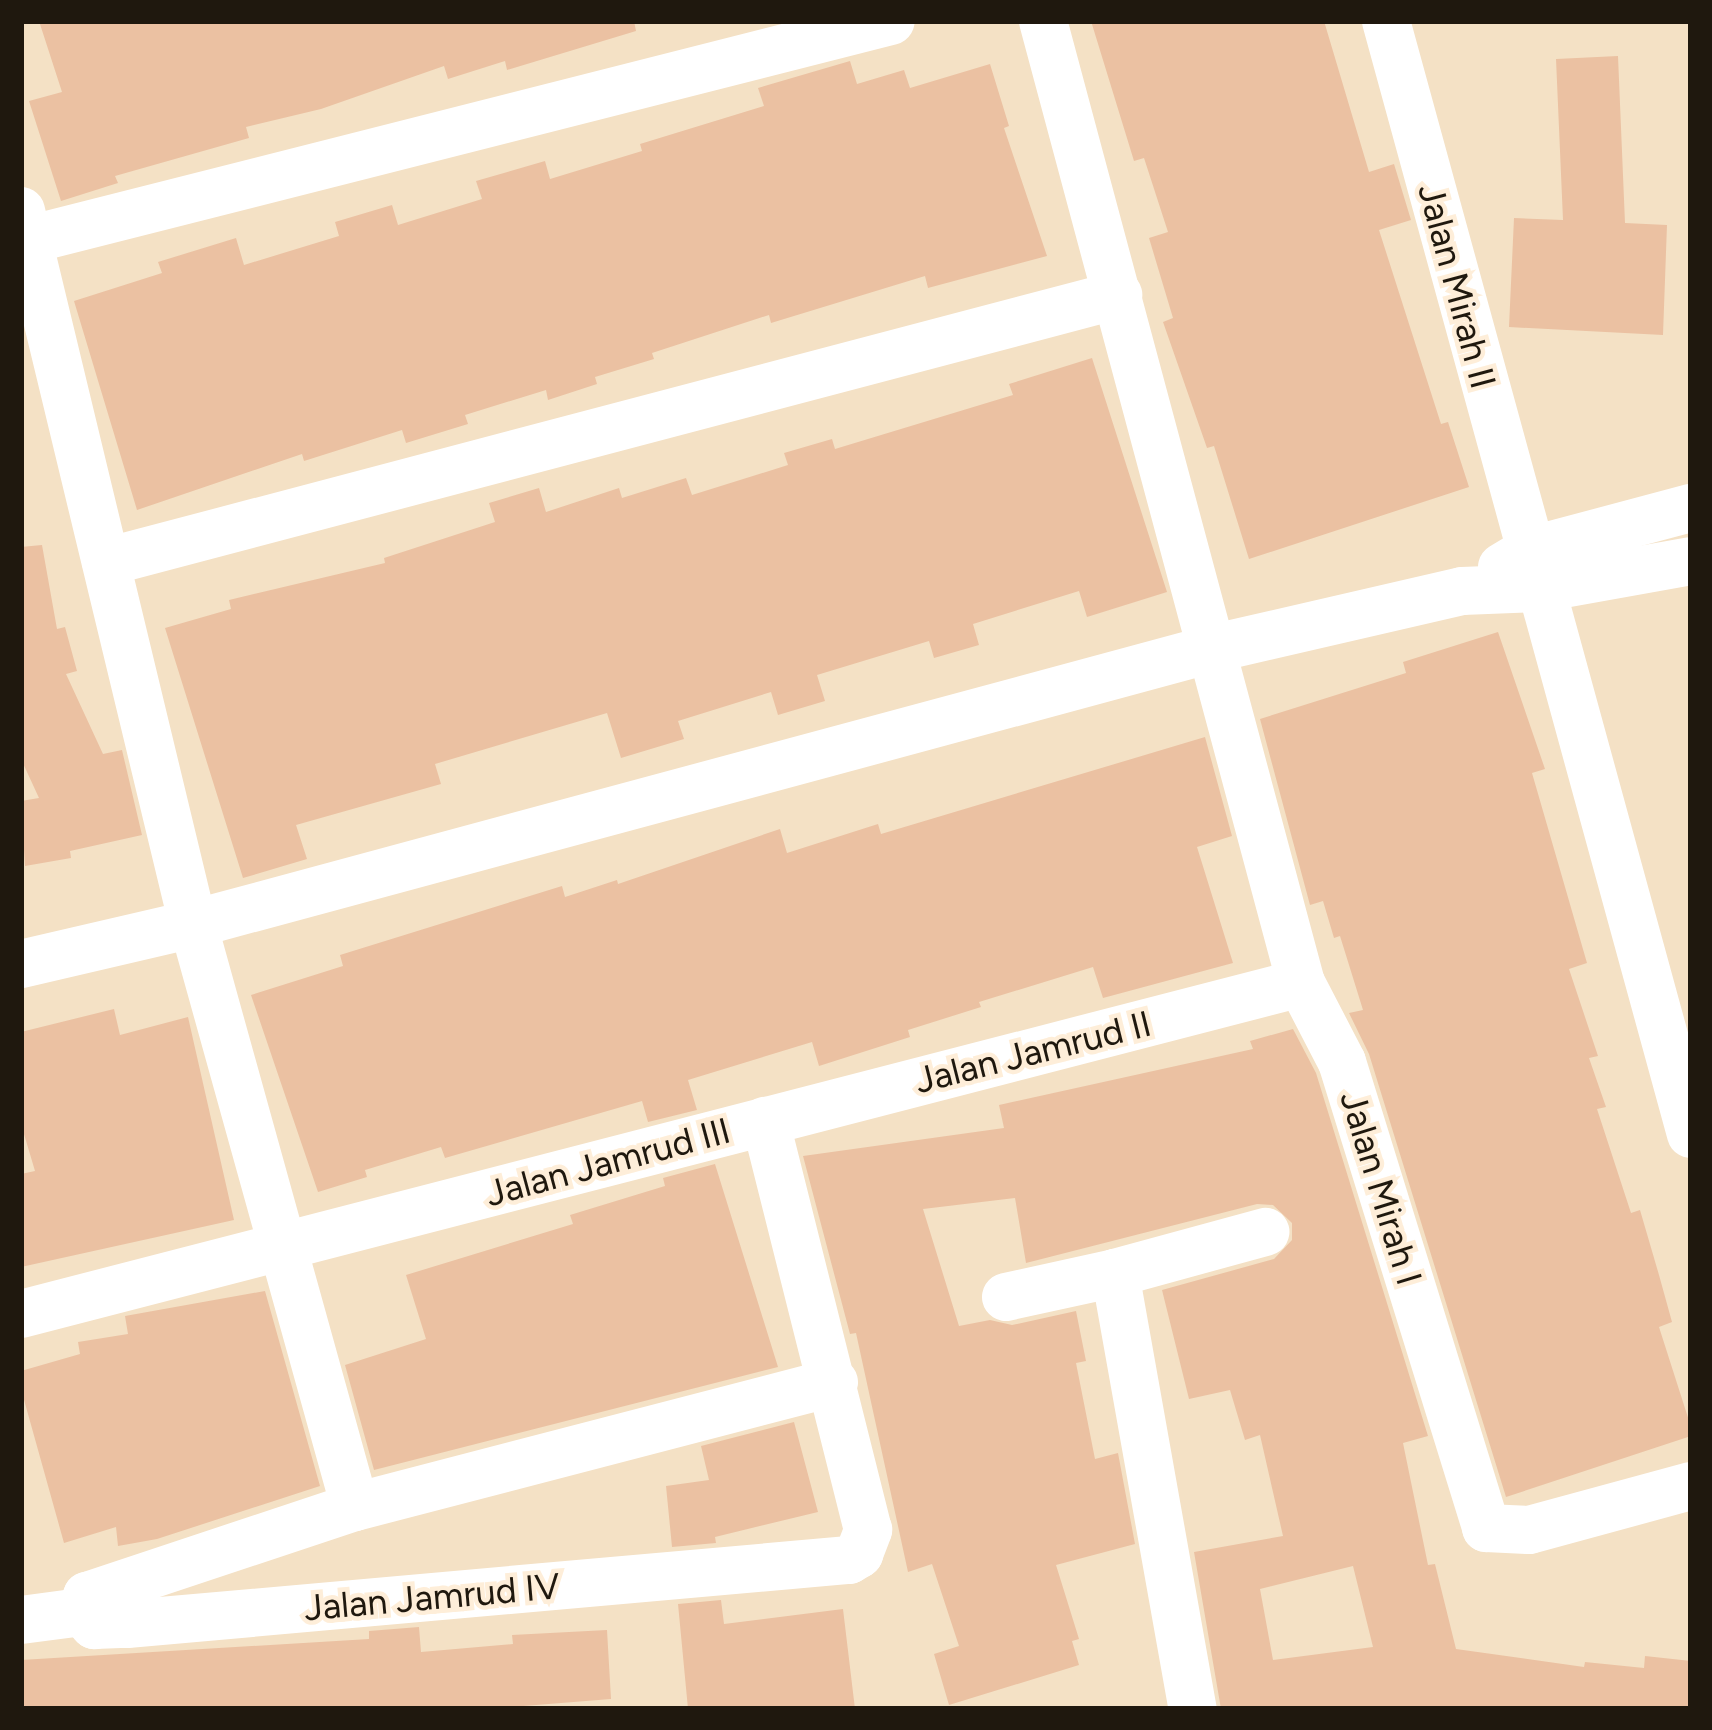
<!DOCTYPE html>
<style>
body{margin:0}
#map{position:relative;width:1712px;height:1730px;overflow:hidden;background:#f4e1c5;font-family:Figtree,sans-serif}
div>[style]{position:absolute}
.building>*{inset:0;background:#ebc1a2}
.minor>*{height:48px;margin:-24px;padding:0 24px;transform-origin:24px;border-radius:24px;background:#fff}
span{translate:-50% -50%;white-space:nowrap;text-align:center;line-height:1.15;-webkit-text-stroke:9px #feeed9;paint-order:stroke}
.street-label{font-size:36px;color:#1f180e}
.frame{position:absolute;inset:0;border:24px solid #1f180e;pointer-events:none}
</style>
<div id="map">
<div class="building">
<div style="clip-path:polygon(39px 21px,634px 21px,636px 31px,507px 70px,505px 61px,448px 79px,444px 66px,321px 109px,246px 127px,249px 138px,115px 176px,118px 183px,61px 201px,29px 101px,62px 92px)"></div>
<div style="clip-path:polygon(1091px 21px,1324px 21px,1369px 172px,1394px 164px,1411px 220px,1379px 230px,1441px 424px,1448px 422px,1469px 487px,1249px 559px,1214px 446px,1207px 448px,1163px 322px,1173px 318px,1149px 238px,1168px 232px,1144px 158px,1134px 161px)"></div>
<div style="clip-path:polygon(1618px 56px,1625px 223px,1667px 225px,1663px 335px,1509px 327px,1514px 218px,1563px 220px,1556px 59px)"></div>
<div style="clip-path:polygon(850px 61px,857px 84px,904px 70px,910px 88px,990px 64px,1009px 126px,1004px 128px,1047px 256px,928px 288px,925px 276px,771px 323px,769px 315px,652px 353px,654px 359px,595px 377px,597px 384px,548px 400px,546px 390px,465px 415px,468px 424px,406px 443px,402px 430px,304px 461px,302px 454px,137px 510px,74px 301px,162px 273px,158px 262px,236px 238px,244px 265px,339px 236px,335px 222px,392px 205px,398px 225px,482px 199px,476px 181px,545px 161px,550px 179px,642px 151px,640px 144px,764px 106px,758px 88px)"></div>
<div style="clip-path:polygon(1092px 358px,1167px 592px,1087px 617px,1079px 591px,973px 624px,979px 645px,934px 658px,929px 641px,817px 675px,825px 701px,778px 715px,771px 692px,678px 721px,684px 739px,621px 758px,607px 713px,435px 764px,441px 784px,296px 825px,307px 859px,243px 878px,165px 628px,231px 609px,229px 600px,385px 563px,384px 558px,495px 522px,489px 503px,539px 488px,546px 512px,619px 488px,622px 498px,686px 478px,692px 495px,788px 465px,784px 453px,832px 439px,835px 449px,1013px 395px,1009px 384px)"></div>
<div style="clip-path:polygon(42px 545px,57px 629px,65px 627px,77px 671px,66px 674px,103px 754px,122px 750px,142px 835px,70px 851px,71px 858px,25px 866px,21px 801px,39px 798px,21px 759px,21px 547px)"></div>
<div style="clip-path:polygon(1498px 632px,1545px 769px,1532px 773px,1587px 963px,1569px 969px,1598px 1056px,1589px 1058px,1606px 1107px,1597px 1109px,1631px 1213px,1640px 1210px,1659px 1275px,1672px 1322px,1659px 1327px,1691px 1427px,1691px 1436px,1506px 1497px,1369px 1054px,1349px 1013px,1363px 1010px,1340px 936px,1334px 938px,1323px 901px,1310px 905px,1260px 719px,1406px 673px,1403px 662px)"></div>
<div style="clip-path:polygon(1205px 737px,1232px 836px,1197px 847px,1233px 963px,1103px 998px,1093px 967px,979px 1002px,981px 1007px,908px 1030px,910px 1037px,819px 1066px,812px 1042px,688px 1080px,697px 1110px,648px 1122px,642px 1101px,445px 1158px,441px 1147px,365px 1170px,367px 1177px,318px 1192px,251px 995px,343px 966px,340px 955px,562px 886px,565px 897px,617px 880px,618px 884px,780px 829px,787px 853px,878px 824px,881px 834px)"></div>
<div style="clip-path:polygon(114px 1009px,120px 1035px,188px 1017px,234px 1220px,21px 1267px,21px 1174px,35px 1171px,21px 1124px,21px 1032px)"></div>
<div style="clip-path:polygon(evenodd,1293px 1029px,1316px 1073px,1428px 1436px,1403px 1443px,1428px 1565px,1435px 1564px,1456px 1649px,1584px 1667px,1585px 1662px,1644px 1668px,1645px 1656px,1691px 1661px,1691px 1709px,1221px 1709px,1194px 1552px,1283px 1536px,1260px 1435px,1245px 1440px,1230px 1390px,1189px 1399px,1162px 1290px,1274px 1259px,1292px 1240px,1292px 1223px,1273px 1205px,1257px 1204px,1026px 1263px,1015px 1198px,923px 1209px,959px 1326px,990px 1320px,1012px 1325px,1076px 1311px,1086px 1361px,1076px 1363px,1095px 1459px,1118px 1453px,1135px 1544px,1056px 1565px,1079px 1639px,1072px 1641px,1079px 1665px,949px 1705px,934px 1654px,959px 1646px,932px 1564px,908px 1572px,856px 1333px,850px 1334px,803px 1156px,1004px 1128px,999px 1105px,1253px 1049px,1250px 1041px,1293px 1029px,1353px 1566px,1373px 1647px,1273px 1660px,1260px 1589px,1353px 1566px)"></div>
<div style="clip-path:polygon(715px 1164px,778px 1367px,374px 1470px,345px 1365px,426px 1339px,406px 1275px,573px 1224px,570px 1215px,665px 1186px,663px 1178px)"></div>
<div style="clip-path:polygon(265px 1291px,320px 1486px,157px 1539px,118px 1546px,116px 1527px,64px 1543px,21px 1389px,21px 1371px,80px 1354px,78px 1342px,128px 1334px,125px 1316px)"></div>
<div style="clip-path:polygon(794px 1422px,818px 1512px,715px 1537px,716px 1543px,672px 1547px,666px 1486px,709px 1480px,701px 1446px)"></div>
<div style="clip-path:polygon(721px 1600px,724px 1624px,843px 1609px,855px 1709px,688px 1709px,678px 1604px)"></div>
<div style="clip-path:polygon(419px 1627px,421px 1652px,513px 1644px,512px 1635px,607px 1630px,611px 1699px,488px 1709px,21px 1709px,21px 1660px,369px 1639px,369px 1631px)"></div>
</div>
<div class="minor">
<div style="left:1043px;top:21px;width:996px;rotate:74.99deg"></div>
<div style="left:1301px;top:983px;width:89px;rotate:62.6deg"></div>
<div style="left:1342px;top:1062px;width:488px;rotate:72.8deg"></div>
<div style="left:1486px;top:1528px;width:43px;rotate:2.7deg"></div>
<div style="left:1529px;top:1530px;width:168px;rotate:-15.2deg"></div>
<div style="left:1386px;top:21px;width:1154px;rotate:74.68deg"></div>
<div style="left:21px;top:211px;width:733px;rotate:76.44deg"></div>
<div style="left:193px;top:924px;width:605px;rotate:74.47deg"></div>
<div style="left:28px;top:240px;width:890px;rotate:-14.24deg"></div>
<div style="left:106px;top:562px;width:1047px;rotate:-14.78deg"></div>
<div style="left:1502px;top:567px;width:31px;rotate:-31deg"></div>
<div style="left:1529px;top:551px;width:168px;rotate:-14.9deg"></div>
<div style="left:21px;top:964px;width:177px;rotate:-13.1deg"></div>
<div style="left:193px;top:924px;width:1059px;rotate:-15.11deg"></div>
<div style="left:1215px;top:648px;width:253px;rotate:-13deg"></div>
<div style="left:1462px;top:591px;width:78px;rotate:-2.2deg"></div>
<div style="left:1540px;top:588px;width:153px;rotate:-10.1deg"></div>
<div style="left:1115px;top:1273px;width:156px;rotate:-15.3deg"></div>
<div style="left:1006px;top:1297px;width:112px;rotate:-12.4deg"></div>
<div style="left:1115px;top:1273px;width:443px;rotate:79.9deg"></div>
<div style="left:21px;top:1314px;width:1322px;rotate:-14.5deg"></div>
<div style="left:82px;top:1612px;width:17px;rotate:-73deg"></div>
<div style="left:87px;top:1596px;width:282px;rotate:-18.4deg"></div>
<div style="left:355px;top:1507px;width:495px;rotate:-14.6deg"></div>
<div style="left:21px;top:1620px;width:62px;rotate:-7.5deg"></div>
<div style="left:82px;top:1612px;width:18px;rotate:47deg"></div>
<div style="left:94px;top:1625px;width:33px;rotate:-2deg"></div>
<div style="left:127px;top:1624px;width:725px;rotate:-5.07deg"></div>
<div style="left:849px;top:1560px;width:12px;rotate:-31deg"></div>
<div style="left:859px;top:1554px;width:26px;rotate:-69deg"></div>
<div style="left:868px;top:1530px;width:422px;rotate:-104.1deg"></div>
</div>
<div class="street-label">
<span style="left:1457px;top:286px;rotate:75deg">Jalan Mirah II</span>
<span style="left:1033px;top:1052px;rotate:-14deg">Jalan Jamrud II</span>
<span style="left:608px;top:1162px;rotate:-15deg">Jalan Jamrud III</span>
<span style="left:1381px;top:1188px;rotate:73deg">Jalan Mirah I</span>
<span style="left:432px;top:1597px;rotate:-5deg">Jalan Jamrud IV</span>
</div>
<div class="frame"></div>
</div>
